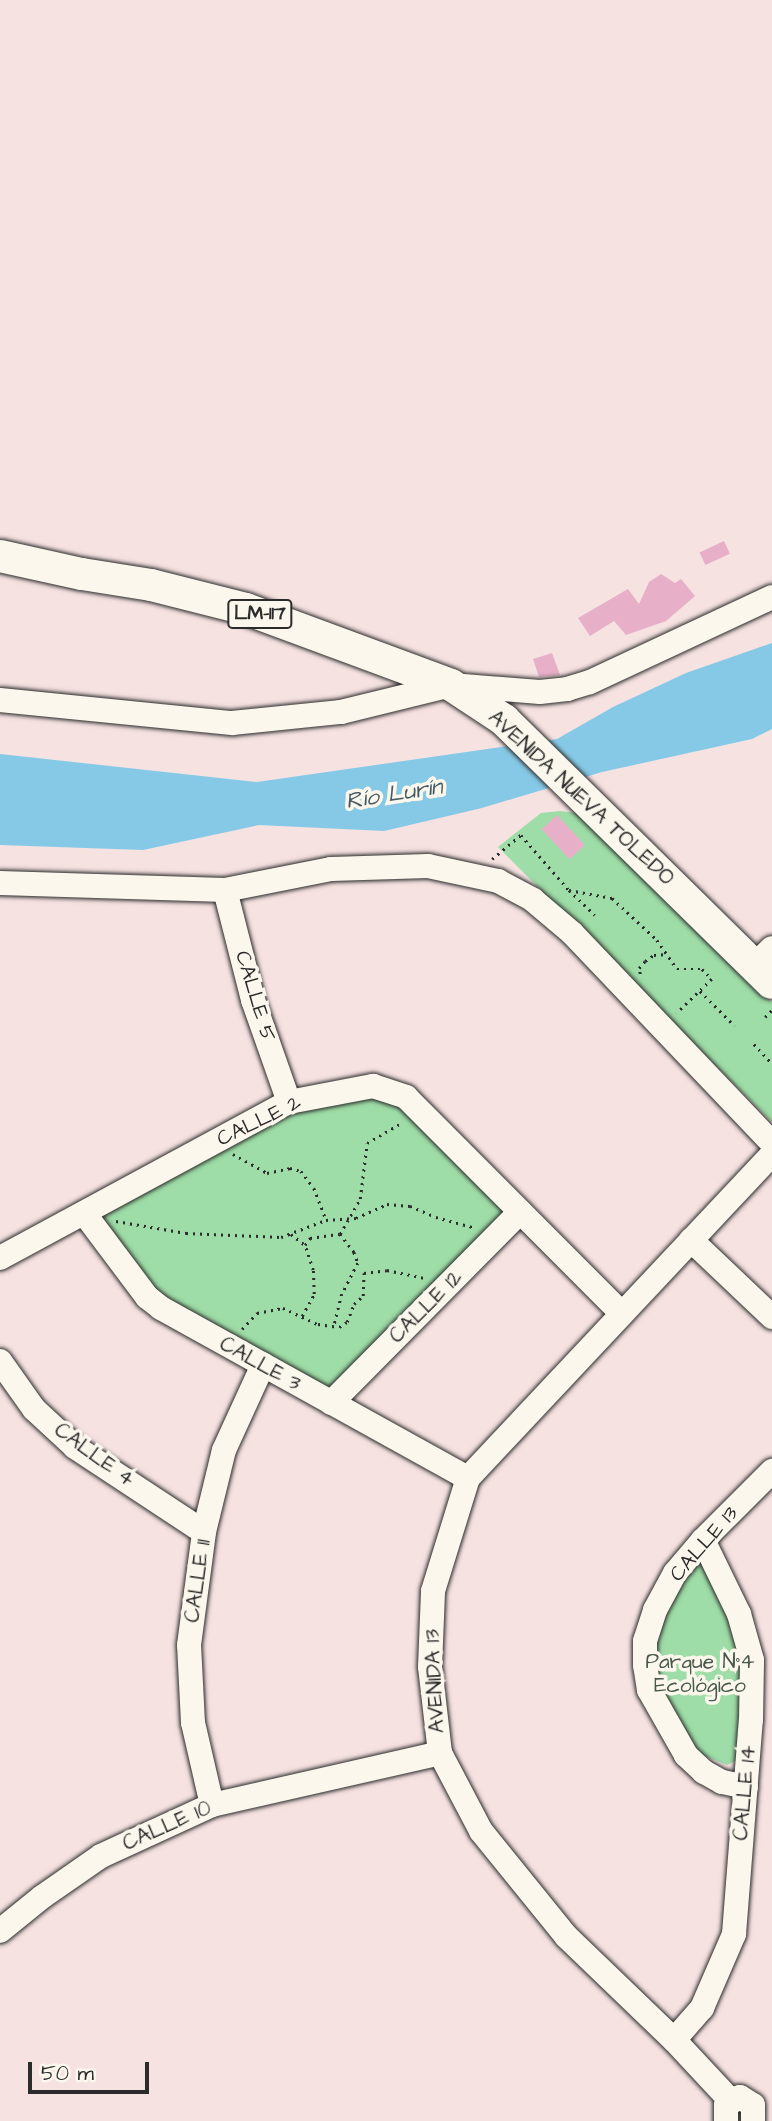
<!DOCTYPE html>
<meta charset="utf-8">
<style>
body{margin:0}
#map{position:relative;width:772px;height:2121px;overflow:hidden;background:#f5e2e1;font-family:"Architects Daughter",sans-serif}
div>[style]{position:absolute}
.green>*{inset:0;background:#9edda7}
.water>*{inset:0;background:#86c9e7}
.building>*{inset:0;background:#e7b0c8;transform-origin:0 0}
.path>*{height:2.5px;margin-top:-1.25px;transform-origin:0;background:repeating-linear-gradient(90deg,#2b2b2b 0 2px,transparent 0 7px)}
.roads{filter:drop-shadow(0 0 2px #2b2b2b) drop-shadow(0 0 2px #2b2b2b)}
.minor>*{height:24px;margin:-12px;padding:0 12px;transform-origin:12px;border-radius:12px;background:#fbf7ec}
.major>*{height:32px;margin:-16px;padding:0 16px;transform-origin:16px;border-radius:16px;background:#fbf7ec}
span{translate:-50% -50%;white-space:nowrap;text-align:center;line-height:1.15;-webkit-text-stroke:7px #fbf7ec;paint-order:stroke}
.shield-label span{padding:2px 5px;background:#fbf7ec;border:2px solid;border-radius:5px;-webkit-text-stroke-width:0}
.shield-label{font-size:19px;color:#2b2b2b;font-weight:700}
.street-label{font-size:21px;color:#2b2b2b}
.park-label{font-size:21px;color:#48584a}
.water-label{font-size:23px;color:#465a63;font-style:italic}
.scale{position:absolute;left:28px;top:2062px;width:121px;height:32px;box-sizing:border-box;border:4px solid #2b2b2b;border-top:0;padding-left:9px;font-size:21px;line-height:24px;white-space:nowrap;color:#2b2b2b;-webkit-text-stroke:5px #fbf7ec;paint-order:stroke}
</style>
<div id="map">
<div class="green">
<div style="clip-path:polygon(560px 811px,577px 813px,772px 1002px,772px 1122px,498px 847px,541px 813px)"></div>
<div style="clip-path:polygon(389px 1096px,510px 1211px,333px 1386px,324px 1385px,164px 1304px,90px 1214px,295px 1107px)"></div>
<div style="clip-path:polygon(699px 1555px,722px 1591px,747px 1670px,737px 1760px,727px 1765px,690px 1750px,655px 1681px,655px 1640px,664px 1605px)"></div>
</div>
<div class="water">
<div style="clip-path:polygon(772px 643px,772px 729px,752px 739px,602px 772px,482px 808px,384px 831px,259px 825px,143px 850px,0 845px,0 754px,257px 782px,557px 739px,613px 707px,686px 673px)"></div>
</div>
<div class="building">
<div style="left:724px;top:541px;width:14px;height:27px;rotate:65deg"></div>
<div style="clip-path:polygon(661px 574px,675px 583px,681px 579px,695px 596px,666px 621px,626px 635px,614px 621px,590px 636px,578px 618px,628px 589px,639px 604px,649px 582px)"></div>
<div style="clip-path:polygon(552px 653px,560px 675px,539px 677px,533px 659px)"></div>
<div style="left:557px;top:815px;width:41px;height:21px;rotate:47deg"></div>
</div>
<div class="path">
<div style="left:492px;top:859px;width:38px;rotate:-40deg"></div>
<div style="left:521px;top:835px;width:73px;rotate:48.9deg"></div>
<div style="left:569px;top:890px;width:44px;rotate:10.5deg"></div>
<div style="left:612px;top:898px;width:62px;rotate:43deg"></div>
<div style="left:657px;top:940px;width:35px;rotate:55deg"></div>
<div style="left:677px;top:969px;width:25px"></div>
<div style="left:702px;top:969px;width:14px;rotate:45deg"></div>
<div style="left:712px;top:979px;width:49px;rotate:135.8deg"></div>
<div style="left:569px;top:890px;width:36px;rotate:44deg"></div>
<div style="left:640px;top:974px;width:6px;rotate:-99deg"></div>
<div style="left:639px;top:968px;width:9px;rotate:-49deg"></div>
<div style="left:645px;top:961px;width:11px;rotate:-34deg"></div>
<div style="left:654px;top:955px;width:13px;rotate:-4deg"></div>
<div style="left:700px;top:991px;width:49px;rotate:45deg"></div>
<div style="left:765px;top:1017px;width:10px;rotate:-45deg"></div>
<div style="left:754px;top:1044px;width:26px;rotate:47deg"></div>
<div style="left:233px;top:1154px;width:39px;rotate:29deg"></div>
<div style="left:267px;top:1173px;width:24px;rotate:-12deg"></div>
<div style="left:290px;top:1168px;width:11px;rotate:15deg"></div>
<div style="left:301px;top:1171px;width:21px;rotate:53deg"></div>
<div style="left:314px;top:1188px;width:34px;rotate:69deg"></div>
<div style="left:116px;top:1221px;width:71px;rotate:9.7deg"></div>
<div style="left:186px;top:1233px;width:95px;rotate:2.4deg"></div>
<div style="left:281px;top:1237px;width:48px;rotate:-20.7deg"></div>
<div style="left:326px;top:1220px;width:30px;rotate:-4deg"></div>
<div style="left:356px;top:1218px;width:34px;rotate:-24deg"></div>
<div style="left:387px;top:1204px;width:23px;rotate:5deg"></div>
<div style="left:410px;top:1206px;width:28px;rotate:23deg"></div>
<div style="left:436px;top:1217px;width:41px;rotate:15.4deg"></div>
<div style="left:291px;top:1234px;width:18px;rotate:38deg"></div>
<div style="left:340px;top:1234px;width:40px;rotate:-60.3deg"></div>
<div style="left:360px;top:1199px;width:56px;rotate:-82.9deg"></div>
<div style="left:367px;top:1143px;width:42px;rotate:-30.3deg"></div>
<div style="left:302px;top:1316px;width:25px;rotate:-61deg"></div>
<div style="left:314px;top:1294px;width:24px;rotate:-92deg"></div>
<div style="left:313px;top:1270px;width:26px;rotate:-108deg"></div>
<div style="left:305px;top:1245px;width:9px;rotate:-54deg"></div>
<div style="left:310px;top:1238px;width:30px;rotate:-8deg"></div>
<div style="left:340px;top:1234px;width:23px;rotate:52deg"></div>
<div style="left:354px;top:1252px;width:12px;rotate:70deg"></div>
<div style="left:358px;top:1263px;width:35px;rotate:117deg"></div>
<div style="left:342px;top:1294px;width:33px;rotate:104deg"></div>
<div style="left:242px;top:1329px;width:22px;rotate:-47deg"></div>
<div style="left:257px;top:1313px;width:26px;rotate:-11deg"></div>
<div style="left:283px;top:1308px;width:38px;rotate:25deg"></div>
<div style="left:318px;top:1324px;width:21px;rotate:8deg"></div>
<div style="left:339px;top:1327px;width:9px;rotate:-32deg"></div>
<div style="left:347px;top:1322px;width:19px;rotate:-69deg"></div>
<div style="left:354px;top:1304px;width:12px;rotate:-42deg"></div>
<div style="left:363px;top:1296px;width:23px;rotate:-88deg"></div>
<div style="left:364px;top:1273px;width:23px;rotate:-7deg"></div>
<div style="left:387px;top:1270px;width:39px;rotate:12deg"></div>
</div>
<div class="roads">
<div class="minor">
<div style="left:0;top:700px;width:233px;rotate:5.7deg"></div>
<div style="left:232px;top:723px;width:110px;rotate:-5.8deg"></div>
<div style="left:341px;top:712px;width:113px;rotate:-13.8deg"></div>
<div style="left:451px;top:685px;width:89px;rotate:4.5deg"></div>
<div style="left:540px;top:692px;width:27px;rotate:-6deg"></div>
<div style="left:567px;top:689px;width:24px;rotate:-17deg"></div>
<div style="left:590px;top:682px;width:201px;rotate:-25deg"></div>
<div style="left:0;top:883px;width:225px;rotate:1.8deg"></div>
<div style="left:225px;top:890px;width:108px;rotate:-11.2deg"></div>
<div style="left:331px;top:869px;width:97px;rotate:-1.8deg"></div>
<div style="left:428px;top:866px;width:72px;rotate:12.1deg"></div>
<div style="left:498px;top:881px;width:40px;rotate:28deg"></div>
<div style="left:533px;top:900px;width:51px;rotate:40.2deg"></div>
<div style="left:572px;top:933px;width:290px;rotate:46.4deg"></div>
<div style="left:225px;top:890px;width:114px;rotate:75.7deg"></div>
<div style="left:253px;top:1000px;width:108px;rotate:70.6deg"></div>
<div style="left:754px;top:966px;width:25px;rotate:-45deg"></div>
<div style="left:84px;top:1213px;width:105px;rotate:53.1deg"></div>
<div style="left:147px;top:1297px;width:18px;rotate:38deg"></div>
<div style="left:161px;top:1308px;width:351px;rotate:29deg"></div>
<div style="left:691px;top:1240px;width:112px;rotate:43.5deg"></div>
<div style="left:0;top:1258px;width:328px;rotate:-28.4deg"></div>
<div style="left:289px;top:1102px;width:86px;rotate:-10.8deg"></div>
<div style="left:373px;top:1086px;width:35px;rotate:18deg"></div>
<div style="left:406px;top:1097px;width:305px;rotate:45.1deg"></div>
<div style="left:0;top:1361px;width:59px;rotate:54.7deg"></div>
<div style="left:34px;top:1409px;width:56px;rotate:42.8deg"></div>
<div style="left:75px;top:1447px;width:154px;rotate:33.4deg"></div>
<div style="left:331px;top:1403px;width:269px;rotate:-45.3deg"></div>
<div style="left:746px;top:1787px;width:25px;rotate:-168deg"></div>
<div style="left:722px;top:1782px;width:21px;rotate:-151deg"></div>
<div style="left:704px;top:1772px;width:25px;rotate:-137deg"></div>
<div style="left:686px;top:1755px;width:75px;rotate:-119.6deg"></div>
<div style="left:649px;top:1690px;width:25px;rotate:-99deg"></div>
<div style="left:645px;top:1665px;width:24px;rotate:-90deg"></div>
<div style="left:645px;top:1641px;width:33px;rotate:-72deg"></div>
<div style="left:655px;top:1610px;width:42px;rotate:-61.6deg"></div>
<div style="left:675px;top:1573px;width:43px;rotate:-49.7deg"></div>
<div style="left:703px;top:1540px;width:98px;rotate:-45deg"></div>
<div style="left:212px;top:1805px;width:84px;rotate:-103deg"></div>
<div style="left:193px;top:1723px;width:78px;rotate:-92.9deg"></div>
<div style="left:189px;top:1645px;width:114px;rotate:-82.4deg"></div>
<div style="left:204px;top:1532px;width:84px;rotate:-76.3deg"></div>
<div style="left:224px;top:1450px;width:94px;rotate:-65.4deg"></div>
<div style="left:0;top:1931px;width:54px;rotate:-39deg"></div>
<div style="left:42px;top:1897px;width:72px;rotate:-34.8deg"></div>
<div style="left:101px;top:1856px;width:122px;rotate:-24.7deg"></div>
<div style="left:212px;top:1805px;width:234px;rotate:-12.8deg"></div>
<div style="left:674px;top:2040px;width:43px;rotate:-48.8deg"></div>
<div style="left:702px;top:2008px;width:81px;rotate:-66.6deg"></div>
<div style="left:734px;top:1934px;width:215px;rotate:-85.5deg"></div>
<div style="left:751px;top:1720px;width:60px;rotate:-89deg"></div>
<div style="left:752px;top:1660px;width:48px;rotate:-105.8deg"></div>
<div style="left:739px;top:1614px;width:82px;rotate:-115.9deg"></div>
<div style="left:730px;top:2100px;width:82px;rotate:-133deg"></div>
<div style="left:674px;top:2040px;width:150px;rotate:-136.1deg"></div>
<div style="left:566px;top:1936px;width:135px;rotate:-129deg"></div>
<div style="left:481px;top:1831px;width:88px;rotate:-117.7deg"></div>
<div style="left:440px;top:1753px;width:87px;rotate:-96.6deg"></div>
<div style="left:430px;top:1667px;width:76px;rotate:-87.7deg"></div>
<div style="left:433px;top:1591px;width:118px;rotate:-72.8deg"></div>
<div style="left:468px;top:1478px;width:444px;rotate:-46.8deg"></div>
<div style="left:726px;top:2121px;width:16px;rotate:-90deg"></div>
<div style="left:726px;top:2105px;width:16px;rotate:-30deg"></div>
<div style="left:740px;top:2097px;width:15px;rotate:32deg"></div>
<div style="left:753px;top:2105px;width:16px;rotate:90deg"></div>
</div>
<div class="major">
<div style="left:0;top:556px;width:84px;rotate:12.4deg"></div>
<div style="left:82px;top:574px;width:70px;rotate:9.1deg"></div>
<div style="left:151px;top:585px;width:98px;rotate:14.2deg"></div>
<div style="left:246px;top:609px;width:219px;rotate:20.3deg"></div>
<div style="left:451px;top:685px;width:64px;rotate:33.4deg"></div>
<div style="left:504px;top:720px;width:375px;rotate:44.5deg"></div>
</div>
</div>
<div class="shield-label">
<span style="left:260px;top:614px">LM-117</span>
</div>
<div class="street-label">
<span style="left:581px;top:798px;rotate:43deg">AVENIDA NUEVA TOLEDO</span>
<span style="left:255px;top:996px;rotate:73deg">CALLE 5</span>
<span style="left:259px;top:1121px;rotate:-26deg">CALLE 2</span>
<span style="left:426px;top:1307px;rotate:-45deg">CALLE 12</span>
<span style="left:260px;top:1364px;rotate:29deg">CALLE 3</span>
<span style="left:94px;top:1455px;rotate:36deg">CALLE 4</span>
<span style="left:704px;top:1544px;rotate:-49deg">CALLE 13</span>
<span style="left:198px;top:1581px;rotate:-82deg">CALLE 11</span>
<span style="left:435px;top:1681px;rotate:-93deg">AVENIDA 13</span>
<span style="left:745px;top:1793px;rotate:-85deg">CALLE 14</span>
<span style="left:167px;top:1826px;rotate:-24deg">CALLE 10</span>
</div>
<div class="park-label">
<span style="left:700px;top:1674px">Parque N°4<br>Ecológico</span>
</div>
<div class="water-label">
<span style="left:394px;top:794px;rotate:-9deg">Río Lurín</span>
</div>
<div class="scale">50 m</div>
</div>
